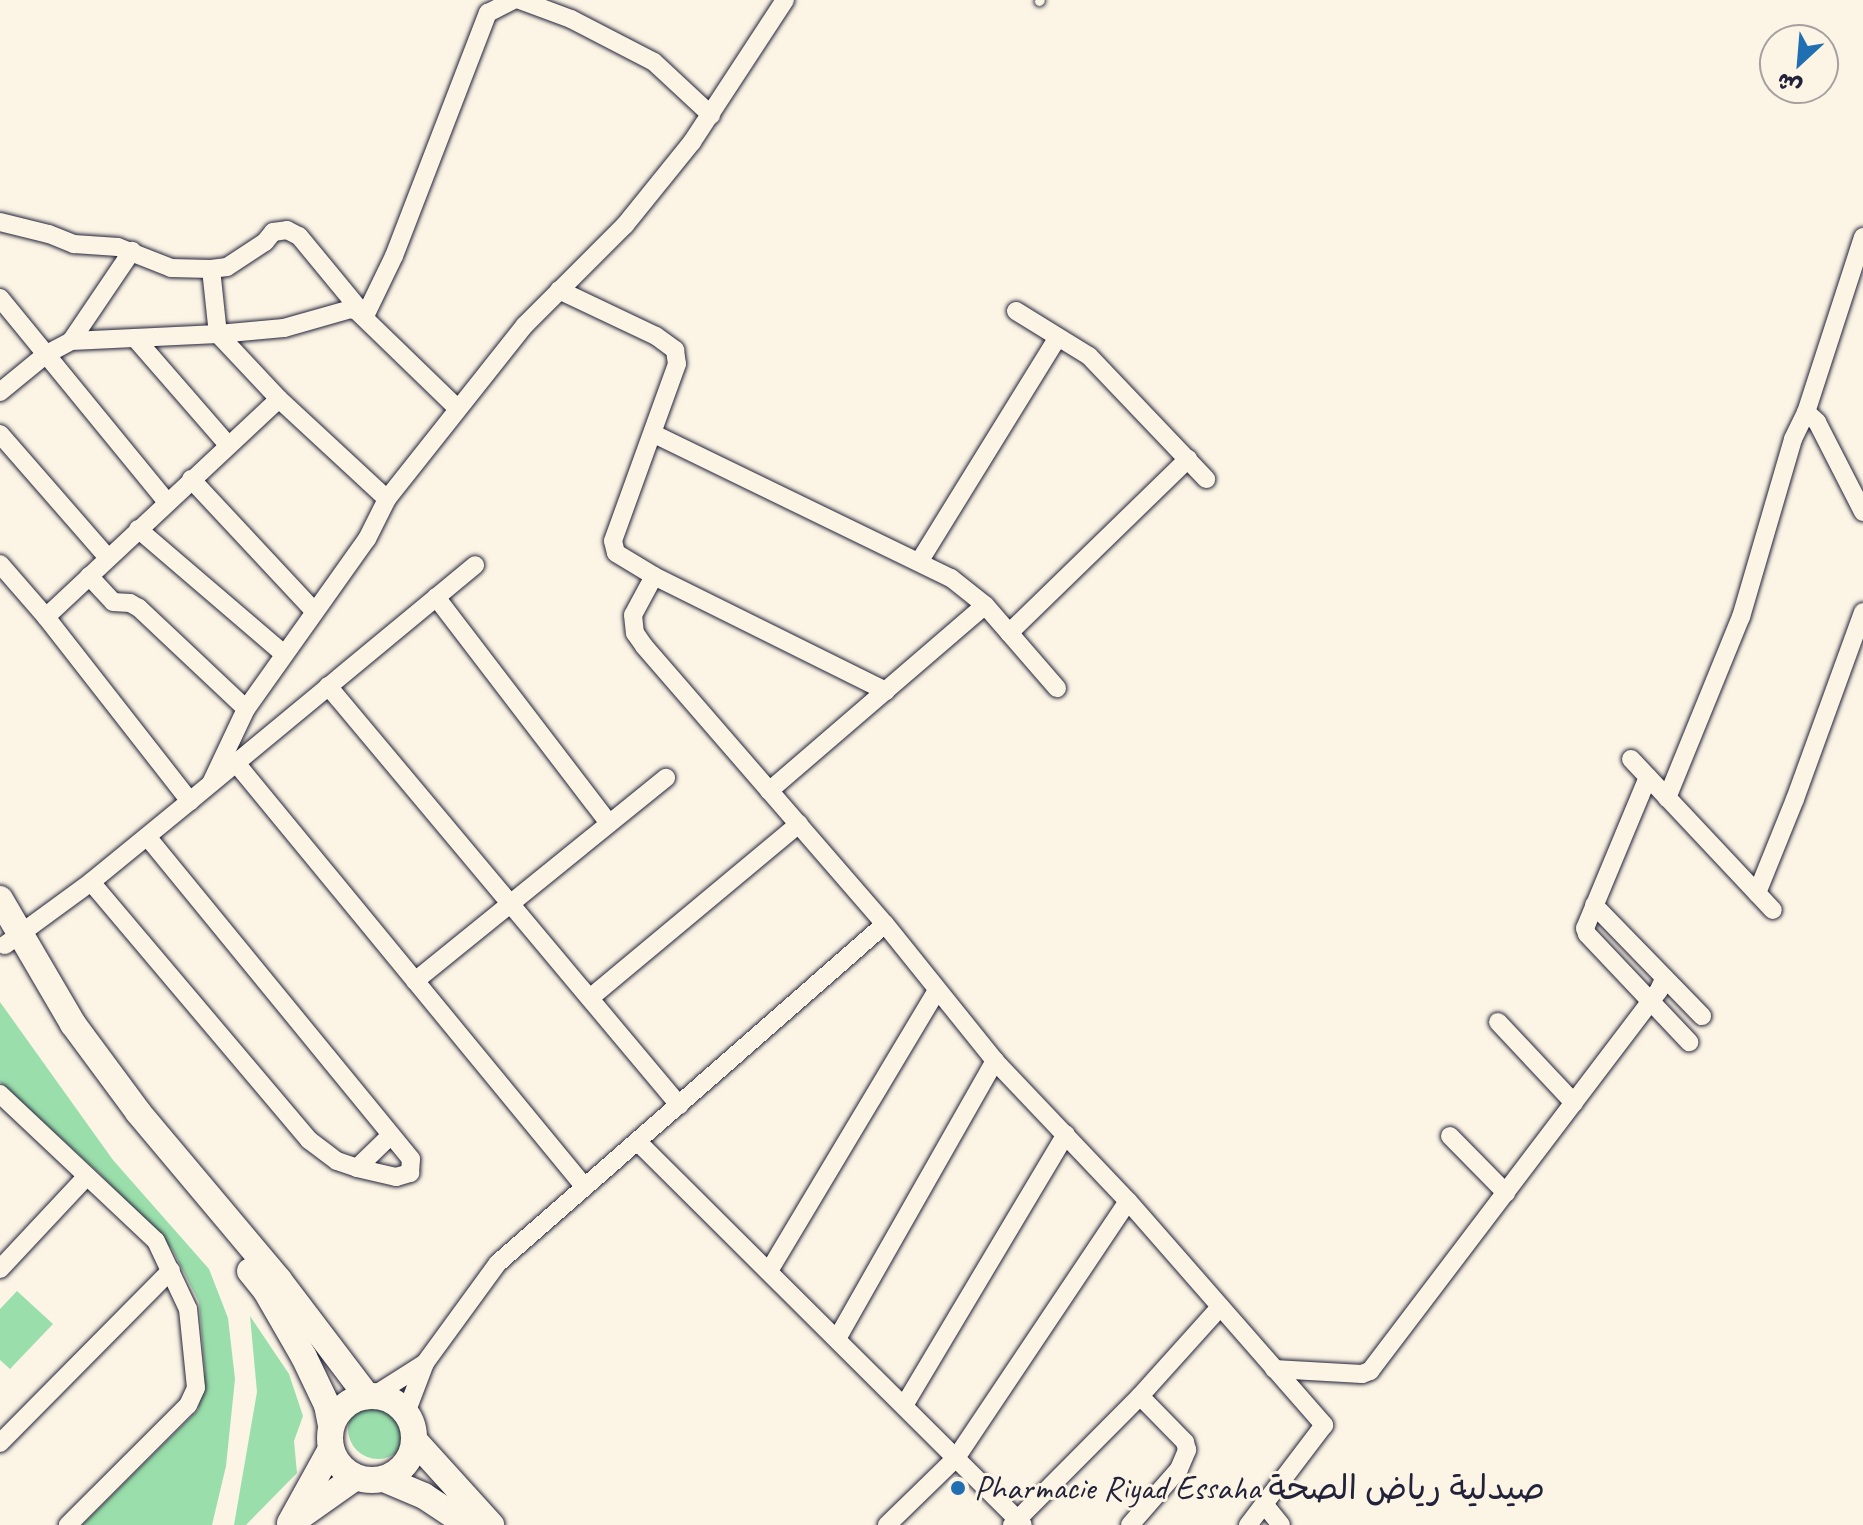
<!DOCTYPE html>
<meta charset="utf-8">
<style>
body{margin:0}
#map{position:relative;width:1863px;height:1525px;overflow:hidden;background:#fcf5e5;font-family:Caveat,"Playpen Sans Arabic",sans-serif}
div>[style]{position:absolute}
.green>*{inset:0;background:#9adeab}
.round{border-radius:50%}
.roads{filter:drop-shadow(0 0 2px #22223b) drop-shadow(0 0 2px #22223b)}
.lane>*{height:9px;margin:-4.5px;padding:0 4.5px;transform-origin:4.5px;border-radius:4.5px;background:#fcf5e5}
.street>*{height:18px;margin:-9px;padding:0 9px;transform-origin:9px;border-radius:9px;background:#fcf5e5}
.secondary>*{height:26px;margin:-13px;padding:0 13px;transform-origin:13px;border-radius:13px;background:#fcf5e5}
.secondary>.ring{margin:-13px;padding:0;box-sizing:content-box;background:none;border:26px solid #fcf5e5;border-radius:50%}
.dots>*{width:22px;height:22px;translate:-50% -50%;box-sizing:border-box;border:4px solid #fcf5e5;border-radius:50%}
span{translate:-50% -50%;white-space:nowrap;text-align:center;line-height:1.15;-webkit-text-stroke:6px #fcf5e5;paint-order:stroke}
.poi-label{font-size:34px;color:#22223b}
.left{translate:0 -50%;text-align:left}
.north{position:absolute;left:1759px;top:24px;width:80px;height:80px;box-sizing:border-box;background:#fcf5e5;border:2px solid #a5a1a1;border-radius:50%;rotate:206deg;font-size:22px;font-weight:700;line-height:32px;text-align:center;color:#22223b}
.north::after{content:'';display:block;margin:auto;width:28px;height:36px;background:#1f6fb2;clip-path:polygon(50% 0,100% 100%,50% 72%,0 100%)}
</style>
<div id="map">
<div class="green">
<div style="clip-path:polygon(0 1002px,113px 1160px,209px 1269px,228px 1318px,235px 1379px,226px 1466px,212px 1525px,82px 1525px,198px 1410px,205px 1372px,199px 1302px,172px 1249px,99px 1173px,0 1082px)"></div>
<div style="clip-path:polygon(17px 1291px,53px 1324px,10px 1369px,0 1360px,0 1309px)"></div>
<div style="clip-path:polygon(250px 1316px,289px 1374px,303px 1416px,294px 1441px,297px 1473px,246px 1525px,234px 1525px,257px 1392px)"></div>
<div class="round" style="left:348px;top:1399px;width:60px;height:60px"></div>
</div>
<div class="roads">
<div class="lane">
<div style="left:1039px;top:1px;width:1px;rotate:-45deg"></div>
</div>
<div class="street">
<div style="left:520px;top:0;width:54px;rotate:20.4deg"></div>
<div style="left:571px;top:19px;width:93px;rotate:27.4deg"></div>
<div style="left:654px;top:62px;width:78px;rotate:42.9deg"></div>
<div style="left:0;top:222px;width:50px;rotate:13.8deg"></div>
<div style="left:49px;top:234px;width:27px;rotate:22deg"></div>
<div style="left:74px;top:244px;width:44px;rotate:3.9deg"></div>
<div style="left:118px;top:247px;width:57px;rotate:21.6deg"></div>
<div style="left:171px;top:268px;width:40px;rotate:1.4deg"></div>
<div style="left:211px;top:269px;width:16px;rotate:-7deg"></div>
<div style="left:227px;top:267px;width:45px;rotate:-33.3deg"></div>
<div style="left:265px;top:242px;width:13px;rotate:-51deg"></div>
<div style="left:273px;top:232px;width:14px;rotate:-8deg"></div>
<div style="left:287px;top:230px;width:13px;rotate:27deg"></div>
<div style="left:299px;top:236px;width:104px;rotate:50.5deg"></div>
<div style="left:365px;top:316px;width:67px;rotate:-64.2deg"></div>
<div style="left:394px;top:256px;width:261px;rotate:-68.9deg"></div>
<div style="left:488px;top:13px;width:29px;rotate:-27deg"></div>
<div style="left:1863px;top:237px;width:184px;rotate:108deg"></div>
<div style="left:1806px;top:412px;width:15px;rotate:42deg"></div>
<div style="left:1817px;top:422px;width:101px;rotate:62.9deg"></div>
<div style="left:211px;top:269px;width:65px;rotate:83.9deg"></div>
<div style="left:218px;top:334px;width:66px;rotate:-5.2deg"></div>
<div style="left:284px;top:328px;width:70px;rotate:-15.8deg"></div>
<div style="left:351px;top:309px;width:6px;rotate:18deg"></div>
<div style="left:357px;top:311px;width:139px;rotate:44.1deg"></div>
<div style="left:559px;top:290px;width:107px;rotate:25.4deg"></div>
<div style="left:656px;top:336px;width:24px;rotate:36deg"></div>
<div style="left:675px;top:350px;width:14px;rotate:82deg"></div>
<div style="left:677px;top:364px;width:188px;rotate:109.9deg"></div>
<div style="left:613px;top:541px;width:12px;rotate:76deg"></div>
<div style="left:616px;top:553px;width:44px;rotate:31.2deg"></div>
<div style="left:654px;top:576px;width:259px;rotate:26.4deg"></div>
<div style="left:0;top:298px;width:262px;rotate:50.7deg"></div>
<div style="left:1016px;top:311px;width:86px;rotate:31.7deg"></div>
<div style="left:1089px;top:356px;width:170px;rotate:46.4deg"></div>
<div style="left:135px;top:338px;width:142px;rotate:49deg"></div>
<div style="left:71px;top:341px;width:109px;rotate:-55.9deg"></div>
<div style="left:0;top:392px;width:58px;rotate:-39.4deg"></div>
<div style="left:45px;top:355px;width:30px;rotate:-28deg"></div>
<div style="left:71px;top:341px;width:147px;rotate:-2.7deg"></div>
<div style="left:218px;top:334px;width:89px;rotate:46.8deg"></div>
<div style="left:279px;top:399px;width:147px;rotate:42.8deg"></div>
<div style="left:0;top:434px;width:164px;rotate:48.9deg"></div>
<div style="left:654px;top:434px;width:330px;rotate:25.9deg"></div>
<div style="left:951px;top:578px;width:43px;rotate:38.5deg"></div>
<div style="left:985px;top:605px;width:110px;rotate:49.1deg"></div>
<div style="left:191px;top:479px;width:179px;rotate:47deg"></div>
<div style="left:138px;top:529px;width:192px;rotate:40.6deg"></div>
<div style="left:919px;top:562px;width:264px;rotate:-58.3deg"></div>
<div style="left:0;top:564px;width:70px;rotate:49deg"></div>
<div style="left:46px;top:617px;width:234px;rotate:52deg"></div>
<div style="left:190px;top:801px;width:128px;rotate:140.7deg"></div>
<div style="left:91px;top:882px;width:107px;rotate:143.8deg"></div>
<div style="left:89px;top:576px;width:35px;rotate:47deg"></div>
<div style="left:113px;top:602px;width:17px;rotate:3deg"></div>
<div style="left:130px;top:603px;width:10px;rotate:29deg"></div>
<div style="left:139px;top:608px;width:147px;rotate:43.3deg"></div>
<div style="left:654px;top:576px;width:44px;rotate:118.3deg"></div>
<div style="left:633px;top:615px;width:18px;rotate:84deg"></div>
<div style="left:635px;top:633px;width:16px;rotate:55deg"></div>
<div style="left:644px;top:646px;width:368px;rotate:49.1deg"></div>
<div style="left:885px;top:924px;width:176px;rotate:51.2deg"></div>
<div style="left:995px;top:1061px;width:193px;rotate:46.5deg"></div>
<div style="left:1128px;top:1201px;width:298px;rotate:48.8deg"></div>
<div style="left:1324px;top:1425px;width:126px;rotate:127.2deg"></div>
<div style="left:436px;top:597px;width:285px;rotate:52.6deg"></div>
<div style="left:46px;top:617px;width:319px;rotate:-43.1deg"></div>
<div style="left:1009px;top:633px;width:250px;rotate:-44.2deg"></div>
<div style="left:328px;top:686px;width:547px;rotate:50.05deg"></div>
<div style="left:1631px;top:759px;width:207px;rotate:46.8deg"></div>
<div style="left:236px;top:763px;width:548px;rotate:50.56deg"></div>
<div style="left:1648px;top:777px;width:164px;rotate:112.6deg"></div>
<div style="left:1585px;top:928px;width:6px;rotate:72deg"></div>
<div style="left:1587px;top:934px;width:149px;rotate:46.6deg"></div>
<div style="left:211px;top:783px;width:82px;rotate:-64.7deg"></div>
<div style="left:246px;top:709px;width:209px;rotate:-54.6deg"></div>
<div style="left:367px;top:539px;width:45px;rotate:-63.4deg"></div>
<div style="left:387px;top:499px;width:222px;rotate:-51.6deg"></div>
<div style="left:525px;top:325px;width:141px;rotate:-45deg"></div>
<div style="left:625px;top:225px;width:107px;rotate:-51.1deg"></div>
<div style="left:692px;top:142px;width:170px;rotate:-56.8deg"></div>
<div style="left:769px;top:791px;width:285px;rotate:-40.7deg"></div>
<div style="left:1667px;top:798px;width:196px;rotate:-67.8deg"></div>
<div style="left:1741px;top:617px;width:185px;rotate:-73.7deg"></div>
<div style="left:1793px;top:439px;width:30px;rotate:-64deg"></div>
<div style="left:190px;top:801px;width:370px;rotate:-39.6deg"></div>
<div style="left:91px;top:882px;width:338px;rotate:49.8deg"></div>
<div style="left:309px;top:1140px;width:35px;rotate:37deg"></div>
<div style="left:337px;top:1161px;width:21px;rotate:19deg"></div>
<div style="left:357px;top:1168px;width:40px;rotate:13deg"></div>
<div style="left:396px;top:1177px;width:15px;rotate:-16deg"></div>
<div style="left:410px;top:1173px;width:14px;rotate:-86deg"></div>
<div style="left:411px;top:1159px;width:416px;rotate:-129.3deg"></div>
<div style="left:1757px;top:893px;width:101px;rotate:-68deg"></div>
<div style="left:1795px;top:799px;width:199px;rotate:-70deg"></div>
<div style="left:1594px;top:905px;width:155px;rotate:45.8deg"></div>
<div style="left:415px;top:981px;width:323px;rotate:-39deg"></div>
<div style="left:590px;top:998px;width:272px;rotate:-39.8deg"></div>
<div style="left:1498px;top:1022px;width:111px;rotate:46.8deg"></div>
<div style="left:0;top:1094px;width:214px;rotate:43.3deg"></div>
<div style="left:156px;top:1241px;width:75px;rotate:64.8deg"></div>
<div style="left:188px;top:1309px;width:79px;rotate:84.2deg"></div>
<div style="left:196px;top:1388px;width:19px;rotate:115deg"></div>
<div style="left:188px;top:1405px;width:170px;rotate:135deg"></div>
<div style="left:1450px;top:1136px;width:80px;rotate:45.5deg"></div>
<div style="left:637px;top:1141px;width:544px;rotate:44.85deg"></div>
<div style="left:357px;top:1168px;width:47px;rotate:-44.1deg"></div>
<div style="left:0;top:1269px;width:127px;rotate:-46.9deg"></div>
<div style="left:769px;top:1271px;width:327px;rotate:-59.1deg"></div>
<div style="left:838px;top:1337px;width:318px;rotate:-60.4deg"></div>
<div style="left:1274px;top:1369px;width:88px;rotate:3.3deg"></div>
<div style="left:1362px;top:1374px;width:9px;rotate:-21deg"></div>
<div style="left:1370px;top:1371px;width:478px;rotate:-52.8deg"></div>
<div style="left:1659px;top:990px;width:12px;rotate:-66deg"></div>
<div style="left:373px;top:1396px;width:62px;rotate:-32.4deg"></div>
<div style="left:905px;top:1404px;width:314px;rotate:-59.2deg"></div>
<div style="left:406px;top:1413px;width:53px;rotate:-69.2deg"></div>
<div style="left:425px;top:1363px;width:124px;rotate:-53.9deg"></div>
<div style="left:498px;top:1263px;width:514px;rotate:-41.22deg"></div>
<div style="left:0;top:1443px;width:243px;rotate:-45.3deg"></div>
<div style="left:1264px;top:1504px;width:27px;rotate:51deg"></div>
<div style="left:887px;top:1525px;width:96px;rotate:-44.2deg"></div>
<div style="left:956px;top:1458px;width:309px;rotate:-56.2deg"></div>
<div style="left:1012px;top:1525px;width:182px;rotate:-45.2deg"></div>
<div style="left:1140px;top:1396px;width:120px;rotate:-48deg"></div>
<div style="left:1130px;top:1525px;width:74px;rotate:-48.8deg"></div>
<div style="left:1179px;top:1469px;width:21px;rotate:-67deg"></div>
<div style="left:1187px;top:1450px;width:8px;rotate:-104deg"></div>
<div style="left:1185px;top:1442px;width:64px;rotate:-134.4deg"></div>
</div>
<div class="secondary">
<div style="left:0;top:899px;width:145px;rotate:59.7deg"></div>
<div style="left:73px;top:1024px;width:109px;rotate:53.5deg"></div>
<div style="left:138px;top:1112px;width:219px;rotate:50deg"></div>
<div style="left:279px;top:1280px;width:146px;rotate:52.8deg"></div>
<div style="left:250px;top:1271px;width:26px;rotate:51deg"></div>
<div style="left:266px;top:1291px;width:76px;rotate:60.1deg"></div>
<div style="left:304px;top:1357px;width:53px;rotate:64.4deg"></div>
<div style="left:327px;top:1405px;width:21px;rotate:79deg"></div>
<div class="ring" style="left:330px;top:1396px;width:58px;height:58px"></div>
<div style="left:414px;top:1440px;width:115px;rotate:47.8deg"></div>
<div style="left:384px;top:1479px;width:43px;rotate:23deg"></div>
<div style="left:424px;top:1496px;width:53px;rotate:33.4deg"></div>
<div style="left:298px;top:1518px;width:71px;rotate:-35.3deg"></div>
<div style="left:290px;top:1523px;width:85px;rotate:-61deg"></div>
</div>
</div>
<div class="dots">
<div style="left:958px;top:1488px;background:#1f6fb2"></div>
</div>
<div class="poi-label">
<span class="left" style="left:974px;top:1488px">Pharmacie Riyad Essaha صيدلية رياض الصحة</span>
</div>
<div class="north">ش</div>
</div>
